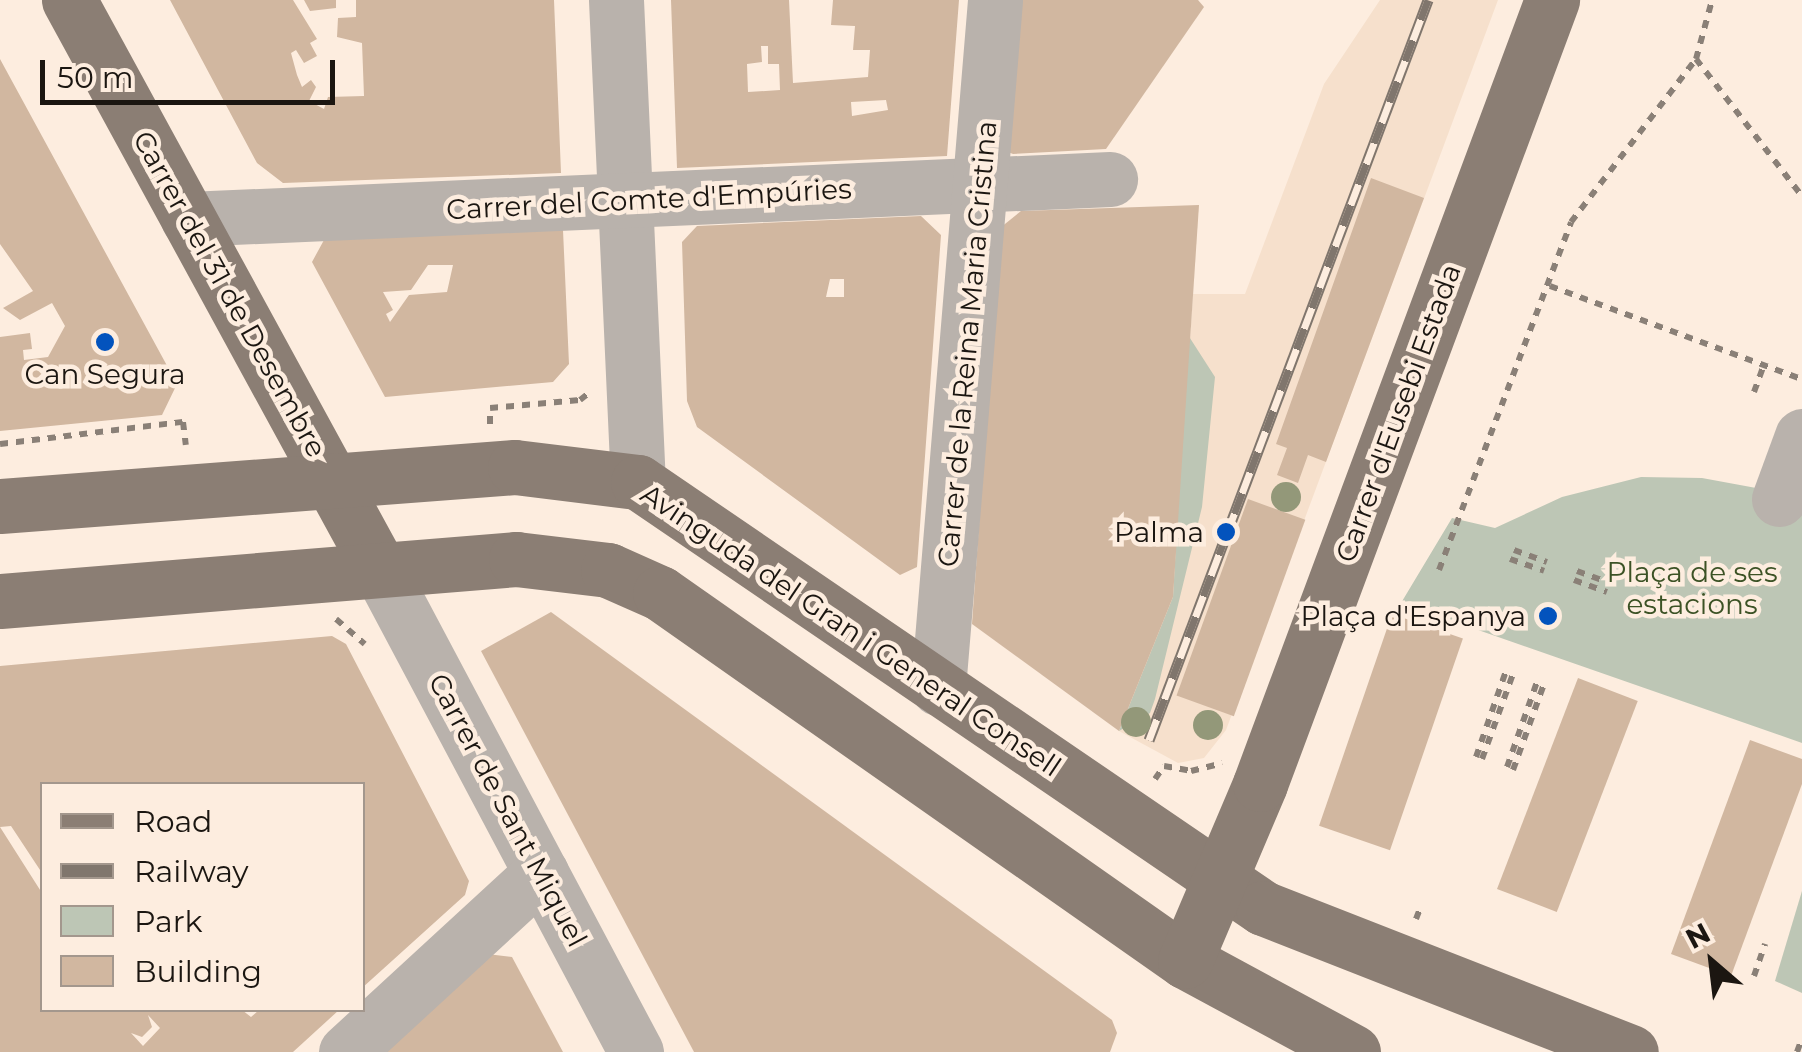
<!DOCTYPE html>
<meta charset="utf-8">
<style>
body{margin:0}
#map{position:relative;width:1802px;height:1052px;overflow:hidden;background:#fdeddf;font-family:Montserrat,sans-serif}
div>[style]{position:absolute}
.built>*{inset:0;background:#f6e0cc}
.green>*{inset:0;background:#bdc6b5}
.building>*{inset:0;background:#d1b7a0;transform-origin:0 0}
.path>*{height:6px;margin-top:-3px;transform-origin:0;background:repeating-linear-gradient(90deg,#8a8077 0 8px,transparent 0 16px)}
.minor>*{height:55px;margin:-27.5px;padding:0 27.5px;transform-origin:27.5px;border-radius:27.5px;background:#b9b2ac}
.major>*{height:55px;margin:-27.5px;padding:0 27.5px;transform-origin:27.5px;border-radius:27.5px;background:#8b7e74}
.rail>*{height:11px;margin-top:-5.5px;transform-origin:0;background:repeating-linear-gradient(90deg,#fdeddf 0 22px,#80766d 0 44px);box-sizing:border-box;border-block:2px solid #80766d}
.trees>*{width:30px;height:30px;margin:-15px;border-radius:50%;background:#939879}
.dots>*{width:28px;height:28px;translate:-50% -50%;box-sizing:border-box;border:5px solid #fdeddf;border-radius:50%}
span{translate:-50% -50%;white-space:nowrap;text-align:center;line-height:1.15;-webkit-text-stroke:9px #fdeddf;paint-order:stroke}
.street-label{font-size:28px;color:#1b1611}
.poi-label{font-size:28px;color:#1b1611}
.right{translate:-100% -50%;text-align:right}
.park-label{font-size:28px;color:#3c5225}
.legend{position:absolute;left:40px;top:782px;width:325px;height:230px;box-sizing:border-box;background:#fdeddf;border:2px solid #a3978d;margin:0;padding:12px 18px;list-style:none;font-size:30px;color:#1b1611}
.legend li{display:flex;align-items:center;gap:20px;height:50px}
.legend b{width:50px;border:2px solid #a3978d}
.north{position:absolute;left:1662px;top:912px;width:100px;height:100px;-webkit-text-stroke:8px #fdeddf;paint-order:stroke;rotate:332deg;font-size:28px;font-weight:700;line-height:40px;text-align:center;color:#1b1611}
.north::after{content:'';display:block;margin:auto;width:35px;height:45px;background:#1b1611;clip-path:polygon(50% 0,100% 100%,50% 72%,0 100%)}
.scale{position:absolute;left:40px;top:60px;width:295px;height:45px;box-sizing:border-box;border:5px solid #1b1611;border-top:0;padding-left:12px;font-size:30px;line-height:35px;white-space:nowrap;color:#1b1611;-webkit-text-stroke:8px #fdeddf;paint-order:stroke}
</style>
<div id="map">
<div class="built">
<div style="clip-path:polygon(1380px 0,1498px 0,1226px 730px,1204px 758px,1178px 763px,1119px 731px,1173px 597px,1193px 294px,1245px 294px,1324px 84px)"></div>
</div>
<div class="green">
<div style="clip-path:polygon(1188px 335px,1215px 377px,1202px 507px,1155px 699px,1150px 713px,1119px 731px,1173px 597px)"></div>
<div style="clip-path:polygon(1641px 477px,1702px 478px,1767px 490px,1802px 512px,1802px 743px,1401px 603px,1452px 518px,1495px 528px,1562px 497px)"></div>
<div style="clip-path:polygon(1802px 891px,1802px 993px,1775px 981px)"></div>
</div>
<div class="building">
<div style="clip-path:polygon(170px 0,293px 0,317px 39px,310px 43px,317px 56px,304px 63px,296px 50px,291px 53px,297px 75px,302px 87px,311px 80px,316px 87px,309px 101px,324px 109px,328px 97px,364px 96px,362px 43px,337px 37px,338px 18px,356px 17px,356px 0,554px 0,561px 173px,283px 183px,257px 163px)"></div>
<div style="clip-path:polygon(304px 0,336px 0,336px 8px,310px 11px)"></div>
<div style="clip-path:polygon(evenodd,671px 0,789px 0,793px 83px,868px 77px,870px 50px,853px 50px,855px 26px,831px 25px,833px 0,959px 0,947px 156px,677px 168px,671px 0,761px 46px,768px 46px,768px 64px,779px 64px,780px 90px,748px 92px,747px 64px,762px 62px,761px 46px,671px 0,886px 100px,888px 110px,852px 116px,851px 102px,886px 100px)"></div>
<div style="clip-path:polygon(1017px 0,1198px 0,1204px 7px,1106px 149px,1013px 154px,1008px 152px)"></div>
<div style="clip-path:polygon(0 59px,177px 384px,162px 415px,0 431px,0 337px,30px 333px,32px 349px,23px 350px,24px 360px,48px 357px,65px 326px,52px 303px,20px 320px,3px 308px,33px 291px,0 244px)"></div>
<div style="clip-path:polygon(1371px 178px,1424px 198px,1326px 462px,1308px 455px,1298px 483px,1277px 475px,1287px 448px,1276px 444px)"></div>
<div style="clip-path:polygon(1199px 205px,1173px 597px,1119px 731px,972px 624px,1000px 228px,1021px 211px)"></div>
<div style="clip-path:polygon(evenodd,921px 216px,941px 235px,917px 567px,900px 575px,697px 427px,687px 401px,682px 242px,697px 226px,921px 216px,830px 279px,844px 279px,844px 297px,826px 297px,830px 279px)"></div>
<div style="clip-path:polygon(evenodd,563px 230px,569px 364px,553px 382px,385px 397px,312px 262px,324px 240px,563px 230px,428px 265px,453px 265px,447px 292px,409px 295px,390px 322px,386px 314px,393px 310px,383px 292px,411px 290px,428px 265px)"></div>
<div style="left:1248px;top:499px;width:61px;height:209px;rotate:20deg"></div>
<div style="clip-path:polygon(551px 612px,1112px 1020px,1117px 1033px,1110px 1052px,694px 1052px,481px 651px)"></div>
<div style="left:1392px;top:614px;width:75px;height:224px;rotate:19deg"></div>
<div style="clip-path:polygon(332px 636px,346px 644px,469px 881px,465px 895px,362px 988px,362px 784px,42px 784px,42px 873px,11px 826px,0 827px,0 666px)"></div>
<div style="left:1578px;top:678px;width:64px;height:226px;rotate:21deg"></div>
<div style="clip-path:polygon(1750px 740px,1802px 759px,1802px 784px,1731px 976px,1671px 954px)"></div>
<div style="clip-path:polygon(evenodd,0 827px,42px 893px,42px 1010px,242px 1010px,251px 1017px,259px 1010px,339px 1010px,293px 1052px,0 1052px,0 827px,148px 1015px,160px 1028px,143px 1046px,131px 1033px,142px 1037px,152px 1027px,148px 1015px)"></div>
<div style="clip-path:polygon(487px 954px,512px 957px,563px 1052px,380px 1052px)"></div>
</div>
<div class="path">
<div style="left:1696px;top:59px;width:173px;rotate:52.3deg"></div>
<div style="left:1550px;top:286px;width:269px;rotate:20.3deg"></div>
<div style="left:1754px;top:392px;width:29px;rotate:-70deg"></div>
<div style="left:490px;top:424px;width:16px;rotate:-90deg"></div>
<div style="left:490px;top:408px;width:90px;rotate:-5.1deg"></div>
<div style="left:580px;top:400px;width:11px;rotate:-38deg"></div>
<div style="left:0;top:444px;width:184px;rotate:-6.9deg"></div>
<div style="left:183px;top:422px;width:23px;rotate:83deg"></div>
<div style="left:1514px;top:550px;width:35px;rotate:20deg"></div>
<div style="left:1510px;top:559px;width:36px;rotate:19deg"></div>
<div style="left:1439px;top:570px;width:372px;rotate:-69.2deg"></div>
<div style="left:1571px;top:222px;width:205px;rotate:-52.5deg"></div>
<div style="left:1696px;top:59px;width:61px;rotate:-74.8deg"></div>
<div style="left:1577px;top:571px;width:35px;rotate:20deg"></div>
<div style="left:1574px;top:580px;width:35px;rotate:20deg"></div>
<div style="left:336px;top:619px;width:38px;rotate:41deg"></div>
<div style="left:1476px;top:757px;width:94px;rotate:-70.8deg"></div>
<div style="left:1482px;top:759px;width:94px;rotate:-70deg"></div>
<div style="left:1507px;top:767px;width:93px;rotate:-70.6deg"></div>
<div style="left:1513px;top:770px;width:95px;rotate:-70.2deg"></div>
<div style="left:1155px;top:779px;width:16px;rotate:-55deg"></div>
<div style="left:1164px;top:766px;width:27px;rotate:10deg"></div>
<div style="left:1191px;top:771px;width:32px;rotate:-14deg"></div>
<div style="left:1416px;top:919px;width:14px;rotate:-69deg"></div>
<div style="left:1754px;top:976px;width:34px;rotate:-71deg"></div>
<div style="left:1797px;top:1052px;width:15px;rotate:-70deg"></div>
</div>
<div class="minor">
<div style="left:616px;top:0;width:483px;rotate:87.4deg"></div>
<div style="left:188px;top:219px;width:923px;rotate:-2.48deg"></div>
<div style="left:1779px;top:499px;width:67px;rotate:-69.9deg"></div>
<div style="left:379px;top:568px;width:548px;rotate:62.03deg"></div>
<div style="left:938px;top:688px;width:690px;rotate:-85.26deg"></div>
<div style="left:346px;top:1052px;width:265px;rotate:-42.6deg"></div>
</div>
<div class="major">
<div style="left:69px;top:0;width:647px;rotate:61.38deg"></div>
<div style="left:0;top:506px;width:516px;rotate:-4.33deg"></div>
<div style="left:515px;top:467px;width:124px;rotate:7deg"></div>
<div style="left:638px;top:482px;width:756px;rotate:34.28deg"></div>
<div style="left:1263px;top:908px;width:395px;rotate:21.4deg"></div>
<div style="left:0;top:601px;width:518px;rotate:-4.65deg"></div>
<div style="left:516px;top:559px;width:93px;rotate:6.8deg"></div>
<div style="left:608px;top:570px;width:57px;rotate:23.9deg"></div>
<div style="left:660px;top:593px;width:641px;rotate:35.03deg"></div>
<div style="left:1185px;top:961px;width:191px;rotate:28.4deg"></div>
<div style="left:1185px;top:961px;width:192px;rotate:-67deg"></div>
<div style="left:1260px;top:784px;width:837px;rotate:-69.57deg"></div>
</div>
<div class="rail">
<div style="left:1149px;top:740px;width:791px;rotate:-69.34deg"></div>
</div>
<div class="trees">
<div style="left:1286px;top:497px"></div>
<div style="left:1136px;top:722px"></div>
<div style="left:1208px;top:725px"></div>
</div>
<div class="dots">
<div style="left:105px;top:342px;background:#0353bd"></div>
<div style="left:1226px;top:532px;background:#0353bd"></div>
<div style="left:1548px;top:616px;background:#0353bd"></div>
</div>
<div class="street-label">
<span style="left:649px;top:199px;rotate:-3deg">Carrer del Comte d'Empúries</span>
<span style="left:230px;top:294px;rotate:61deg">Carrer del 31 de Desembre</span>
<span style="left:967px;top:344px;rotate:-85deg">Carrer de la Reina Maria Cristina</span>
<span style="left:1398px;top:413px;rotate:-70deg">Carrer d'Eusebi Estada</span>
<span style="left:851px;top:630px;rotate:34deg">Avinguda del Gran i General Consell</span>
<span style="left:508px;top:810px;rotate:62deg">Carrer de Sant Miquel</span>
</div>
<div class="poi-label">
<span style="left:105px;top:374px">Can Segura</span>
<span class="right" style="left:1204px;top:532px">Palma</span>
<span class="right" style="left:1526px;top:616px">Plaça d'Espanya</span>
</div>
<div class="park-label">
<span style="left:1692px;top:588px">Plaça de ses<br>estacions</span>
</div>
<ul class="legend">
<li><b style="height:12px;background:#8b7e74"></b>Road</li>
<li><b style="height:12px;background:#80766d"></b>Railway</li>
<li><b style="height:28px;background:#bdc6b5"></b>Park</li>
<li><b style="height:28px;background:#d1b7a0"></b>Building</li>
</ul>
<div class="north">N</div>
<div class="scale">50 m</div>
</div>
